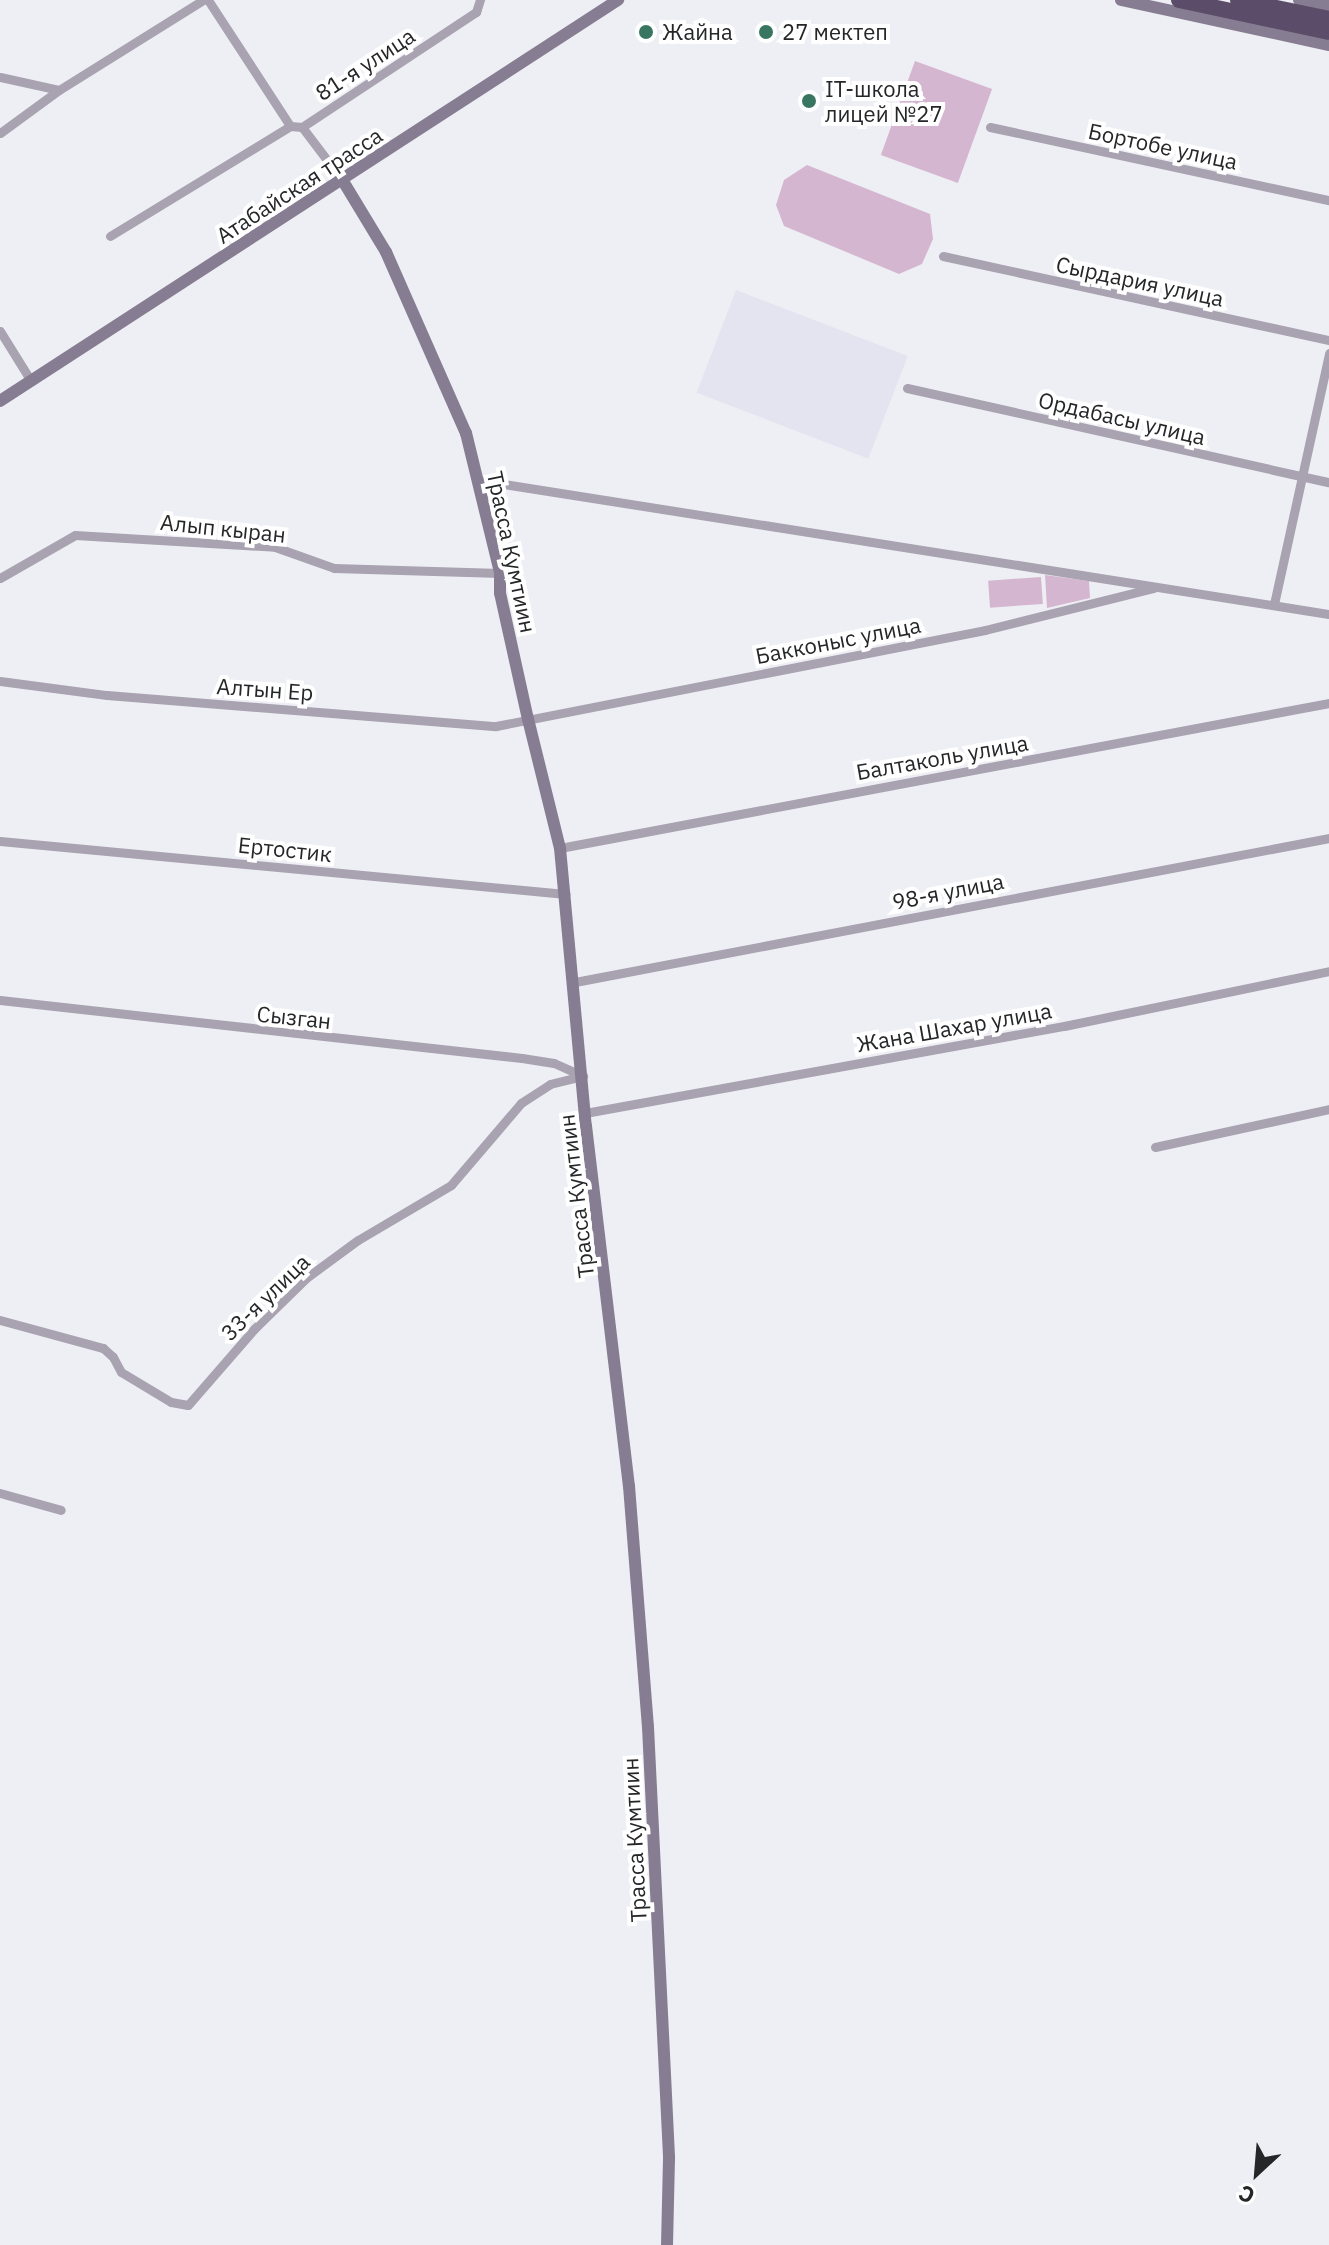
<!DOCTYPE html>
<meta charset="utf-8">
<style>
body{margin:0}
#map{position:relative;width:1329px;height:2245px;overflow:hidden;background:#eeeff4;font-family:"IBM Plex Sans",sans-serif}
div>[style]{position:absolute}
.built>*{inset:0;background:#e3e4f0;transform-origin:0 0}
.green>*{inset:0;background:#d5b6d0;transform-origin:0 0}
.street>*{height:9px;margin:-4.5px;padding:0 4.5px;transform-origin:4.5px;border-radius:4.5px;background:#a9a2b1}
.secondary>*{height:12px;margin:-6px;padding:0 6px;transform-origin:6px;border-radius:6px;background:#877d92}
.highway>*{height:16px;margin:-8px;padding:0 8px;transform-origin:8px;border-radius:8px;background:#5b4c69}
.dots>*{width:22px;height:22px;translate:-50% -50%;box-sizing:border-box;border:4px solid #fff;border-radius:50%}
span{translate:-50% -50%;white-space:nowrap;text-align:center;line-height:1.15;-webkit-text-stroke:8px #fff;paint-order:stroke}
.poi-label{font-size:22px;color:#252628}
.left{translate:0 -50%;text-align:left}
.street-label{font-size:22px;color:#252628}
.north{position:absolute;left:1217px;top:2133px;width:80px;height:80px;-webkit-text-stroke:6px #fff;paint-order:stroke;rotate:206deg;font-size:22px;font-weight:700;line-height:32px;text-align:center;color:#252628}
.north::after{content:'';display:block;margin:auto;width:28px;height:36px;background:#252628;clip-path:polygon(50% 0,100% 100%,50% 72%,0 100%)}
</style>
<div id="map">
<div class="built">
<div style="left:736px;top:290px;width:184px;height:110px;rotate:21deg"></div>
</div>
<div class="green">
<div style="left:915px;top:61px;width:82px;height:100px;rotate:20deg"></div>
<div style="clip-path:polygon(807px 165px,930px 214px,933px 239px,922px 264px,899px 274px,784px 226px,776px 205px,784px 180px)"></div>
<div style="clip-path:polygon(1045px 575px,1089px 581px,1090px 598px,1047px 608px)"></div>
<div style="left:1041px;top:577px;width:27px;height:53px;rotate:86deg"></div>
</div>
<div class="street">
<div style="left:208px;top:0;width:150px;rotate:56.9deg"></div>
<div style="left:290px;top:126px;width:12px;rotate:5deg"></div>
<div style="left:302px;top:127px;width:68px;rotate:52.8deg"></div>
<div style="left:0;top:77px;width:60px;rotate:12.4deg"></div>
<div style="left:302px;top:127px;width:209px;rotate:-33.5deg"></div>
<div style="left:476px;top:12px;width:13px;rotate:-72deg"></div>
<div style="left:990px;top:127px;width:347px;rotate:12.2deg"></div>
<div style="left:0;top:133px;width:73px;rotate:-36.1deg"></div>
<div style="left:59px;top:90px;width:170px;rotate:-32deg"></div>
<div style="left:110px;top:236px;width:211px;rotate:-31.4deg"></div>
<div style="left:943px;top:256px;width:395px;rotate:12.3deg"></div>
<div style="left:0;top:331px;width:59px;rotate:58.2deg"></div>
<div style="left:907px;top:388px;width:432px;rotate:12.6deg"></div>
<div style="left:478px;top:480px;width:861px;rotate:8.95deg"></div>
<div style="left:0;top:578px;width:86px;rotate:-29.8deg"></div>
<div style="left:75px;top:535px;width:200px;rotate:3.4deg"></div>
<div style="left:275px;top:547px;width:63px;rotate:19.6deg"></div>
<div style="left:334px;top:568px;width:166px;rotate:1.7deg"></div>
<div style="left:1274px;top:604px;width:257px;rotate:-77.6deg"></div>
<div style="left:0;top:681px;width:108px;rotate:7.5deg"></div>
<div style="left:107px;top:695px;width:390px;rotate:4.6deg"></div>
<div style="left:496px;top:726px;width:498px;rotate:-11.1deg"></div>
<div style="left:985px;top:630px;width:174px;rotate:-14deg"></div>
<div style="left:0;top:841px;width:568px;rotate:5.35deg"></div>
<div style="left:560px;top:848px;width:783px;rotate:-10.68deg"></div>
<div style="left:575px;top:982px;width:768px;rotate:-10.81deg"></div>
<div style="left:0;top:1000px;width:525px;rotate:6.34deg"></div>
<div style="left:522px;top:1058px;width:32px;rotate:9deg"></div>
<div style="left:554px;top:1063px;width:32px;rotate:24deg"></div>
<div style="left:585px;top:1113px;width:487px;rotate:-10.3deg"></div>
<div style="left:1064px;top:1026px;width:271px;rotate:-11.7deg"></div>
<div style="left:1155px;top:1147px;width:178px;rotate:-12.3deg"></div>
<div style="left:0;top:1320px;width:107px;rotate:15.2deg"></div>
<div style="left:103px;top:1348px;width:13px;rotate:42deg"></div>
<div style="left:113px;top:1357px;width:17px;rotate:62deg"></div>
<div style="left:121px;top:1372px;width:58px;rotate:31deg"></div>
<div style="left:171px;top:1402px;width:17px;rotate:10deg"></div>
<div style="left:188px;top:1405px;width:101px;rotate:-49deg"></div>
<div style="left:254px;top:1329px;width:73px;rotate:-44.4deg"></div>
<div style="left:306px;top:1278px;width:64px;rotate:-36.2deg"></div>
<div style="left:358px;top:1240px;width:108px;rotate:-30.6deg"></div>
<div style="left:451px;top:1185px;width:108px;rotate:-49.5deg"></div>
<div style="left:521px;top:1103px;width:35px;rotate:-33deg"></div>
<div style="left:550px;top:1084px;width:34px;rotate:-14deg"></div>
<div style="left:0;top:1493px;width:63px;rotate:15.6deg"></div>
</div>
<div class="secondary">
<div style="left:1121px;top:0;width:213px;rotate:12.2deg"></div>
<div style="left:1299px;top:0;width:31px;rotate:11deg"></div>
<div style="left:343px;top:181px;width:83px;rotate:58.8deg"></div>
<div style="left:386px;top:252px;width:198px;rotate:66.2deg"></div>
<div style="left:466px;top:433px;width:144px;rotate:76.3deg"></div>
<div style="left:500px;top:573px;width:20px;rotate:90deg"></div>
<div style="left:500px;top:593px;width:129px;rotate:77.5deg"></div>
<div style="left:528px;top:719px;width:133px;rotate:76.1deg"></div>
<div style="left:560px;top:848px;width:279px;rotate:84.7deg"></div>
<div style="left:586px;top:1126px;width:363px;rotate:83.2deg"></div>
<div style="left:629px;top:1486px;width:242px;rotate:85.5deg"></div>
<div style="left:648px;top:1727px;width:432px;rotate:87.2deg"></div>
<div style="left:669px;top:2158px;width:87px;rotate:91.3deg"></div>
<div style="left:0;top:401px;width:737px;rotate:-32.98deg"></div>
</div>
<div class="highway">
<div style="left:1179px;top:0;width:153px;rotate:12deg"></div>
<div style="left:1238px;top:0;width:93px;rotate:11.8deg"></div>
</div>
<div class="dots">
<div style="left:646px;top:32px;background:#397662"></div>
<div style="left:766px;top:32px;background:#397662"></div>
<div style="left:809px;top:101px;background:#397662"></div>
</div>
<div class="poi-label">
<span class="left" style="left:662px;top:32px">Жайна</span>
<span class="left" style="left:782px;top:32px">27 мектеп</span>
<span class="left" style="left:825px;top:101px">IT-школа<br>лицей №27</span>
</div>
<div class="street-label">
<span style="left:365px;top:64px;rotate:-33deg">81-я улица</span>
<span style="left:1163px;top:146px;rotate:12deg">Бортобе улица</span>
<span style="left:299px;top:185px;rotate:-33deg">Атабайская трасса</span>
<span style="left:1140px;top:281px;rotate:12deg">Сырдария улица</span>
<span style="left:1122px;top:418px;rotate:13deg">Ордабасы улица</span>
<span style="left:223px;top:528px;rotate:6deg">Алып кыран</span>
<span style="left:512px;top:552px;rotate:78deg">Трасса Кумтиин</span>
<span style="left:838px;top:640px;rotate:-11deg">Бакконыс улица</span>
<span style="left:265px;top:689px;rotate:4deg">Алтын Ер</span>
<span style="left:942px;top:757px;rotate:-10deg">Балтаколь улица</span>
<span style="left:285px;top:849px;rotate:6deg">Ертостик</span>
<span style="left:948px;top:891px;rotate:-11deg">98-я улица</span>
<span style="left:294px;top:1017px;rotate:6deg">Сызган</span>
<span style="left:954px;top:1027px;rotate:-10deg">Жана Шахар улица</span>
<span style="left:576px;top:1196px;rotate:-97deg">Трасса Кумтиин</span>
<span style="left:265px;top:1297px;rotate:-44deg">33-я улица</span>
<span style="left:634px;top:1840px;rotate:-93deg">Трасса Кумтиин</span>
</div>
<div class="north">С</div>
</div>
